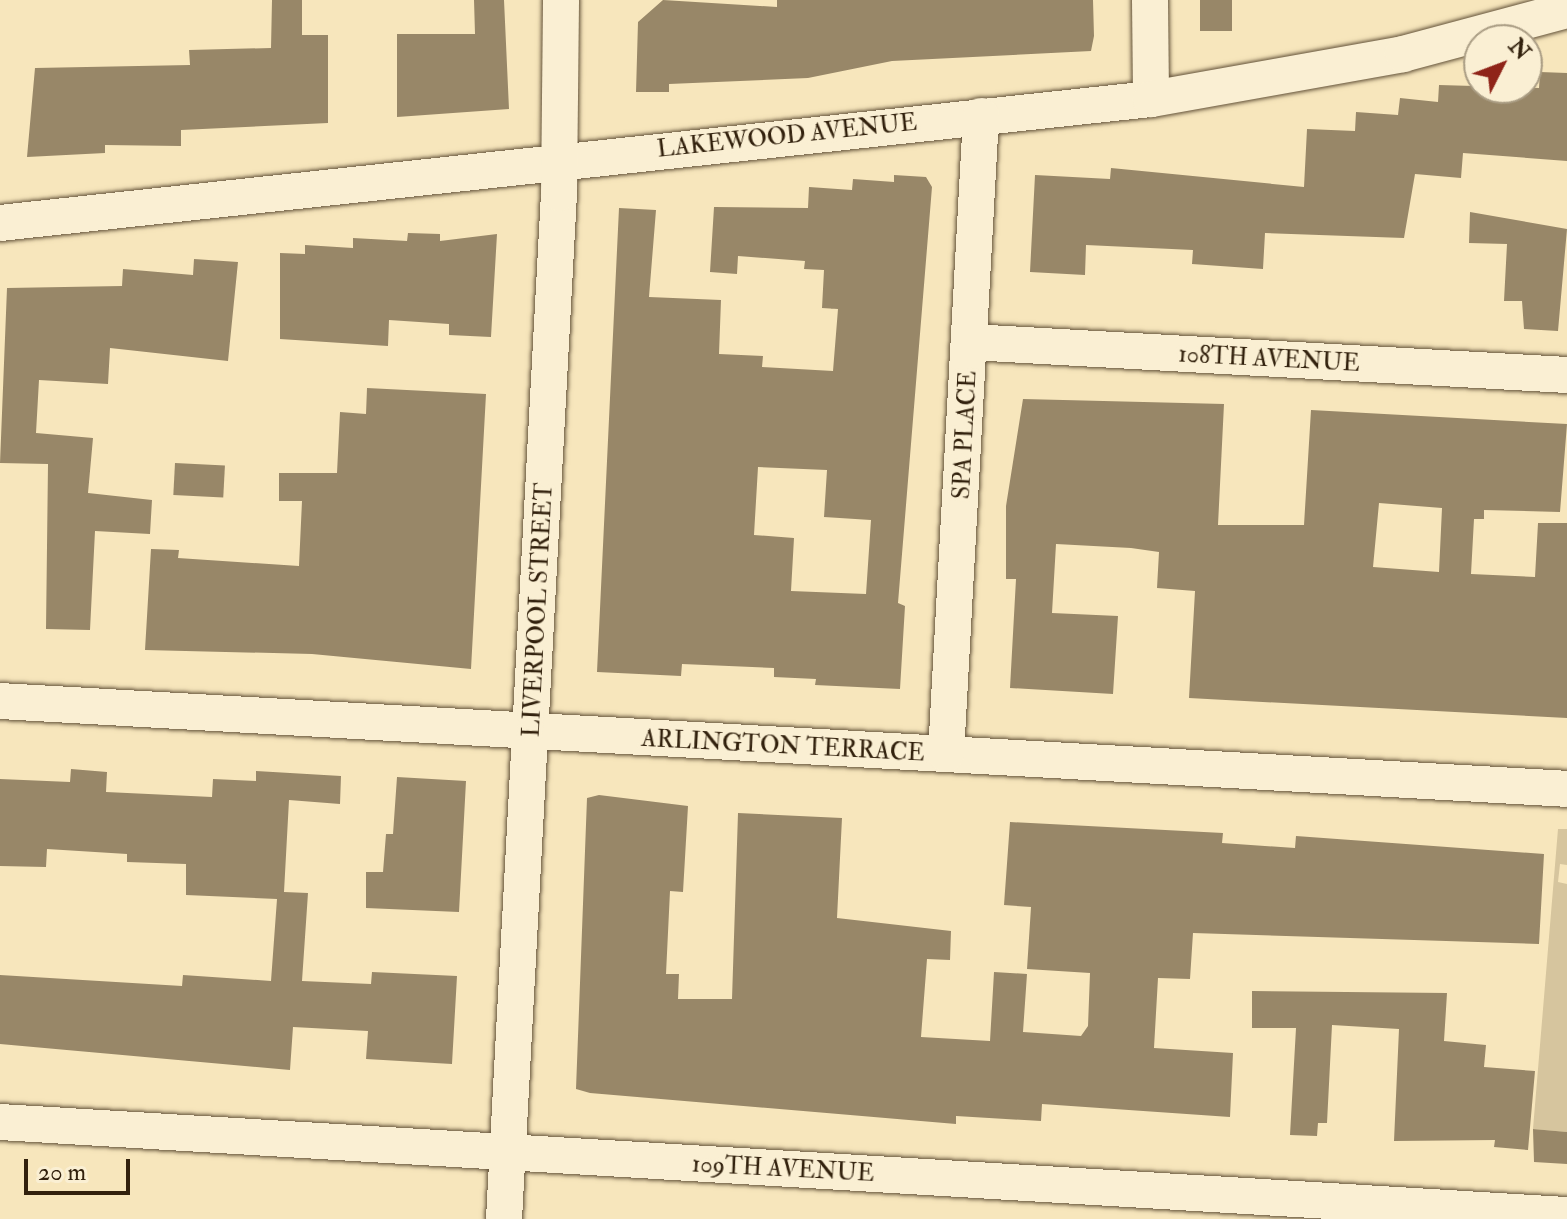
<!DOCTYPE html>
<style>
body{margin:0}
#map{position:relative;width:1567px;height:1219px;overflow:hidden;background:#f7e6bc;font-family:"IM FELL Double Pica",serif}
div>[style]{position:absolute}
.green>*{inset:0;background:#d6c59e}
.building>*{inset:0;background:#988768;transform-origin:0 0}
.roads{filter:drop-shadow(0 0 2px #635239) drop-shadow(0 0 2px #635239)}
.minor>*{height:36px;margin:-18px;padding:0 18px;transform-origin:18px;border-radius:18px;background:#faefd3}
span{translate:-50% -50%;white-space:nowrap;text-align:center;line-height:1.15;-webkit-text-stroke:7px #faefd3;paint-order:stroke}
.street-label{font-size:24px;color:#32210d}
.north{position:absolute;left:1463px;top:24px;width:80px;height:80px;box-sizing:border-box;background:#faefd3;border:2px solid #aa9d84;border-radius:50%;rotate:48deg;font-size:22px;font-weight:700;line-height:32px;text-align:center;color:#32210d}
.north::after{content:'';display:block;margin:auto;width:28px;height:36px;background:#8f2418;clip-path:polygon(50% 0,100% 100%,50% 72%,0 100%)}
.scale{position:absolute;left:24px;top:1159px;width:106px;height:36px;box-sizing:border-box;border:4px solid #32210d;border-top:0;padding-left:10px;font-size:24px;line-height:28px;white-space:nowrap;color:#32210d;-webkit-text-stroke:6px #faefd3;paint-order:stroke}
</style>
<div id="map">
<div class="green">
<div style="clip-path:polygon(1558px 829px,1567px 829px,1567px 865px,1560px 864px,1558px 882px,1567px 884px,1567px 1132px,1533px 1129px)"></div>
</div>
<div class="building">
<div style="clip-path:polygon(272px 0,302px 0,302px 35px,328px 35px,328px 123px,181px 130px,181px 146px,105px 145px,105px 153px,27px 157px,35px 68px,190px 65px,189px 50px,271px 48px)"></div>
<div style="clip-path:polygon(474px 0,504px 0,509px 109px,397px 117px,397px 34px,475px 34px)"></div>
<div style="clip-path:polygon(663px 0,777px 7px,777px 0,1093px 0,1094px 36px,1091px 51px,892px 61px,808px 78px,669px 84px,669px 92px,636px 92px,638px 22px)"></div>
<div style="left:1200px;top:0;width:32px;height:31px"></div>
<div style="clip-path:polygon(1540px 72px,1567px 73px,1567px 161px,1463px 153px,1461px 178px,1415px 174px,1404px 238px,1265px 233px,1263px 269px,1192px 264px,1193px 250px,1086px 245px,1085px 275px,1030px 272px,1035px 175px,1110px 179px,1111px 168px,1304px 187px,1307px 129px,1355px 131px,1356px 112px,1398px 115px,1400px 98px,1438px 102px,1439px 85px,1539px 88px)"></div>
<div style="clip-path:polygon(evenodd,894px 175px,926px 177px,932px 187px,898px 603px,905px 606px,900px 689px,815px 685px,816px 679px,774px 677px,774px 668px,682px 664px,681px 676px,597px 672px,619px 208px,656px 210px,649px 297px,721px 300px,719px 354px,763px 356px,762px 367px,833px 371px,838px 309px,822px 308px,824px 270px,804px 269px,805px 261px,738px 256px,737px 274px,710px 272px,714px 207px,808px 208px,809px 187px,852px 190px,853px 179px,894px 182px,894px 175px,758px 467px,827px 470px,824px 517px,871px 520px,866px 594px,791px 591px,794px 538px,754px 535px,758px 467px)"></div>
<div style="clip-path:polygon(1470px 212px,1567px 229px,1558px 331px,1524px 329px,1522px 301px,1504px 301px,1507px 244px,1469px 243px)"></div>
<div style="clip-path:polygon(408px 233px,440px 234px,440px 241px,497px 234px,491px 337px,449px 335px,449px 324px,389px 320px,388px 346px,280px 339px,280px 253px,305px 254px,305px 245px,353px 248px,353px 238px,407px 241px)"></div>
<div style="clip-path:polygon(194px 259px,238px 262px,228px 361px,110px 348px,108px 384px,39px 380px,36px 433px,93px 438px,88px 493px,152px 500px,150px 534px,95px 531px,90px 630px,46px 629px,48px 464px,0 463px,7px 288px,122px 286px,123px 269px,193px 275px)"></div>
<div style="clip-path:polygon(367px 388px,486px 394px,471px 669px,312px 654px,145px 650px,151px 549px,179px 550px,178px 558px,299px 566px,302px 501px,279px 501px,279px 473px,337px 473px,340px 412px,366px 414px)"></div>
<div style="clip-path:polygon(evenodd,1023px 399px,1224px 404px,1218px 525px,1304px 525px,1311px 410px,1567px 424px,1560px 512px,1484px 510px,1484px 519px,1474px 519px,1471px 574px,1535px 577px,1538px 523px,1567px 523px,1567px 718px,1189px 698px,1195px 591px,1157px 588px,1159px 552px,1131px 548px,1056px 544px,1052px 613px,1118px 616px,1113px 694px,1010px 688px,1016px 579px,1006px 579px,1006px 506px,1023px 399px,1379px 503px,1442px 508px,1439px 572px,1373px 567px,1379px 503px)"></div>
<div style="left:175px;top:463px;width:50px;height:32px;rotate:3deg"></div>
<div style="clip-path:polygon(71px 769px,107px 772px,106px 792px,212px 797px,213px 779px,256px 781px,256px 771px,341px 776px,340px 804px,289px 800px,284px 892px,308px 893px,302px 981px,371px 984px,372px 972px,457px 976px,452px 1064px,366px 1059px,368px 1031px,293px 1027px,290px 1070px,0 1044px,0 975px,182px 986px,183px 975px,271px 981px,277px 899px,186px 895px,186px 864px,127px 862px,127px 854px,47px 849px,46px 867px,0 866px,0 779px,70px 782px)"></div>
<div style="clip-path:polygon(397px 777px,466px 781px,459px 912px,366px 908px,366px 872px,383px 872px,386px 834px,393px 834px)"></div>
<div style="clip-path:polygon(599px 795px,688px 806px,683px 892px,670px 891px,666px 974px,679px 974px,678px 999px,732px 999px,738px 813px,842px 818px,837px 918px,951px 931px,950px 960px,927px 959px,921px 1037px,990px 1041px,994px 972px,1027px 974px,1023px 1032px,1081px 1036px,1088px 1026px,1090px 973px,1027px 969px,1031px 907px,1004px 905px,1010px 822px,1223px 833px,1222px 843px,1295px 848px,1296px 836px,1544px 854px,1539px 944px,1193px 933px,1190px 979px,1158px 978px,1154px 1048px,1233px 1053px,1230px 1117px,1042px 1104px,1041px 1121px,956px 1116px,956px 1124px,590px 1093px,576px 1089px,587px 798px)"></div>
<div style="clip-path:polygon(1252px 991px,1447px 993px,1444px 1041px,1486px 1045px,1484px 1067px,1535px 1071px,1528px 1150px,1494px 1147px,1495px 1140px,1394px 1141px,1399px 1029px,1332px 1025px,1327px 1123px,1318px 1123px,1317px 1136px,1290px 1135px,1296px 1028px,1252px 1028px)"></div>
<div style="clip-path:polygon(1533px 1129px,1567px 1132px,1567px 1164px,1534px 1162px)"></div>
</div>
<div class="roads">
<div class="minor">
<div style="left:1150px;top:0;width:99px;rotate:89.4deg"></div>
<div style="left:0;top:223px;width:1158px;rotate:-6.15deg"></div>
<div style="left:1151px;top:99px;width:256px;rotate:-10.1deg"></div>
<div style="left:1403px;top:54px;width:170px;rotate:-15deg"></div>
<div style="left:970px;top:342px;width:598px;rotate:3.16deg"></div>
<div style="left:0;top:701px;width:1569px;rotate:3.21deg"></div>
<div style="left:946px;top:754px;width:639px;rotate:-86.86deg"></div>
<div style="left:0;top:1122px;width:1570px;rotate:3.4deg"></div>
<div style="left:504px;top:1219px;width:1027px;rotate:-86.93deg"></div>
<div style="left:559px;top:193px;width:193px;rotate:-89.4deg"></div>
</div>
</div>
<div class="street-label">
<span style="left:787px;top:136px;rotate:-6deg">LAKEWOOD AVENUE</span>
<span style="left:1269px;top:359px;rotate:3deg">108TH AVENUE</span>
<span style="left:965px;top:435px;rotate:-87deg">SPA PLACE</span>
<span style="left:538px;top:610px;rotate:-87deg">LIVERPOOL STREET</span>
<span style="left:783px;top:746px;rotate:3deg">ARLINGTON TERRACE</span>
<span style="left:783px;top:1169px;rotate:3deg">109TH AVENUE</span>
</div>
<div class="north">N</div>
<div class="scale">20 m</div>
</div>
